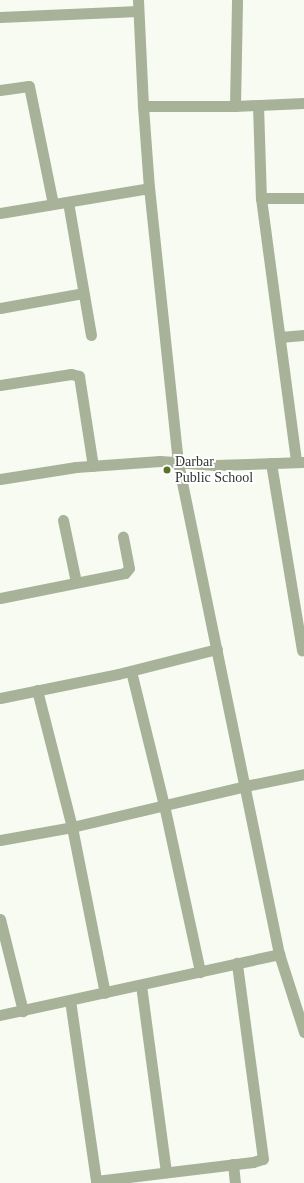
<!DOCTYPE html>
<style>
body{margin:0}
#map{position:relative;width:304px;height:1183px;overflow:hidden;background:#f7fbf2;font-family:Georgia,serif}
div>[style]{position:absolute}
.minor>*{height:11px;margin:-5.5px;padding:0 5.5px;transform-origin:5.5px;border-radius:5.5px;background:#a7b299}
.tertiary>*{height:11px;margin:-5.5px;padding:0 5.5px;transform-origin:5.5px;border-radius:5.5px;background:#a7b299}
.dots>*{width:11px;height:11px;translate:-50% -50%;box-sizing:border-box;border:2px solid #fff;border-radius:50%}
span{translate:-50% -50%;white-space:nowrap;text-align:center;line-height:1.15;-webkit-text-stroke:4px #fff;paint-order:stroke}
.poi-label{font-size:14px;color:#333531}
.left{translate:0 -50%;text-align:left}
</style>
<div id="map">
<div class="minor">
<div style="left:0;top:17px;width:138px;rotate:-2.5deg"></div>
<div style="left:0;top:90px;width:29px;rotate:-8deg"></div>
<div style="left:29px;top:86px;width:120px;rotate:78.5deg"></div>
<div style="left:258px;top:105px;width:93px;rotate:88.2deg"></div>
<div style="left:261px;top:198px;width:266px;rotate:82.4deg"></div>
<div style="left:143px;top:106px;width:92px"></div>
<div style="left:235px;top:106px;width:69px;rotate:-2.5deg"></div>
<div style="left:235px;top:106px;width:106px;rotate:-88.9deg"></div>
<div style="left:261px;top:198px;width:43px"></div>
<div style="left:68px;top:202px;width:135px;rotate:80.2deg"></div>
<div style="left:0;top:213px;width:151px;rotate:-9.5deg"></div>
<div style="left:0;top:308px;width:84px;rotate:-10.2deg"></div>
<div style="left:280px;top:337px;width:24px;rotate:-5deg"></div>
<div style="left:0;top:385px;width:72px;rotate:-8.8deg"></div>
<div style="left:71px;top:374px;width:8px;rotate:14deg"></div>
<div style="left:79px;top:376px;width:91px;rotate:81.2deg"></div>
<div style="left:271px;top:463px;width:190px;rotate:80.6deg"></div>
<div style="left:63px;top:520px;width:63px;rotate:78.2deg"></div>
<div style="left:0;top:598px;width:127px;rotate:-11.3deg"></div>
<div style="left:125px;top:573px;width:6px;rotate:-51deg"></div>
<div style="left:129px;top:568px;width:32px;rotate:-101deg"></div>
<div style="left:131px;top:671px;width:138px;rotate:76.2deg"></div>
<div style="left:164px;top:805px;width:171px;rotate:77.8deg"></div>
<div style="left:37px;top:690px;width:141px;rotate:75.7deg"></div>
<div style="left:72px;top:827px;width:169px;rotate:78.8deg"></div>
<div style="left:0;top:698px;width:120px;rotate:-11.5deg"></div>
<div style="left:118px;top:674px;width:102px;rotate:-14.2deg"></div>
<div style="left:0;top:840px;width:73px;rotate:-10.2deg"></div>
<div style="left:72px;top:827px;width:178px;rotate:-13.3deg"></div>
<div style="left:245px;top:786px;width:60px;rotate:-11.5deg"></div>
<div style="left:0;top:919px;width:95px;rotate:76deg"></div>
<div style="left:279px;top:954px;width:82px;rotate:72.2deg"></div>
<div style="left:141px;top:985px;width:189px;rotate:82.4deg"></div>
<div style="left:70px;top:1000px;width:183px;rotate:81.8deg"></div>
<div style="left:96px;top:1181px;width:158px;rotate:-6.9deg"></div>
<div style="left:253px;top:1162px;width:10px;rotate:-17deg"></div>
<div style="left:263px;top:1159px;width:198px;rotate:-97.6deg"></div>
<div style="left:0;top:1015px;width:286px;rotate:-12.3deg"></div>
<div style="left:279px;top:954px;width:501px;rotate:-101.62deg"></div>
<div style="left:178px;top:463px;width:277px;rotate:-96deg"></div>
<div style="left:149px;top:188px;width:82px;rotate:-94.2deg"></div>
<div style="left:143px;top:106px;width:106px;rotate:-92.7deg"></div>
<div style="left:233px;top:1164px;width:19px;rotate:84deg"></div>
</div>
<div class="tertiary">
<div style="left:0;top:479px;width:77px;rotate:-9deg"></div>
<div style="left:76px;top:467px;width:84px;rotate:-4.1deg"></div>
<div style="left:160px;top:461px;width:55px;rotate:4.2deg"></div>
<div style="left:215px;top:465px;width:89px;rotate:-1.9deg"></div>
</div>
<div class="dots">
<div style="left:167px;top:470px;background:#597428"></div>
</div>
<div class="poi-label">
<span class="left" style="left:175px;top:470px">Darbar<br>Public School</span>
</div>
</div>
